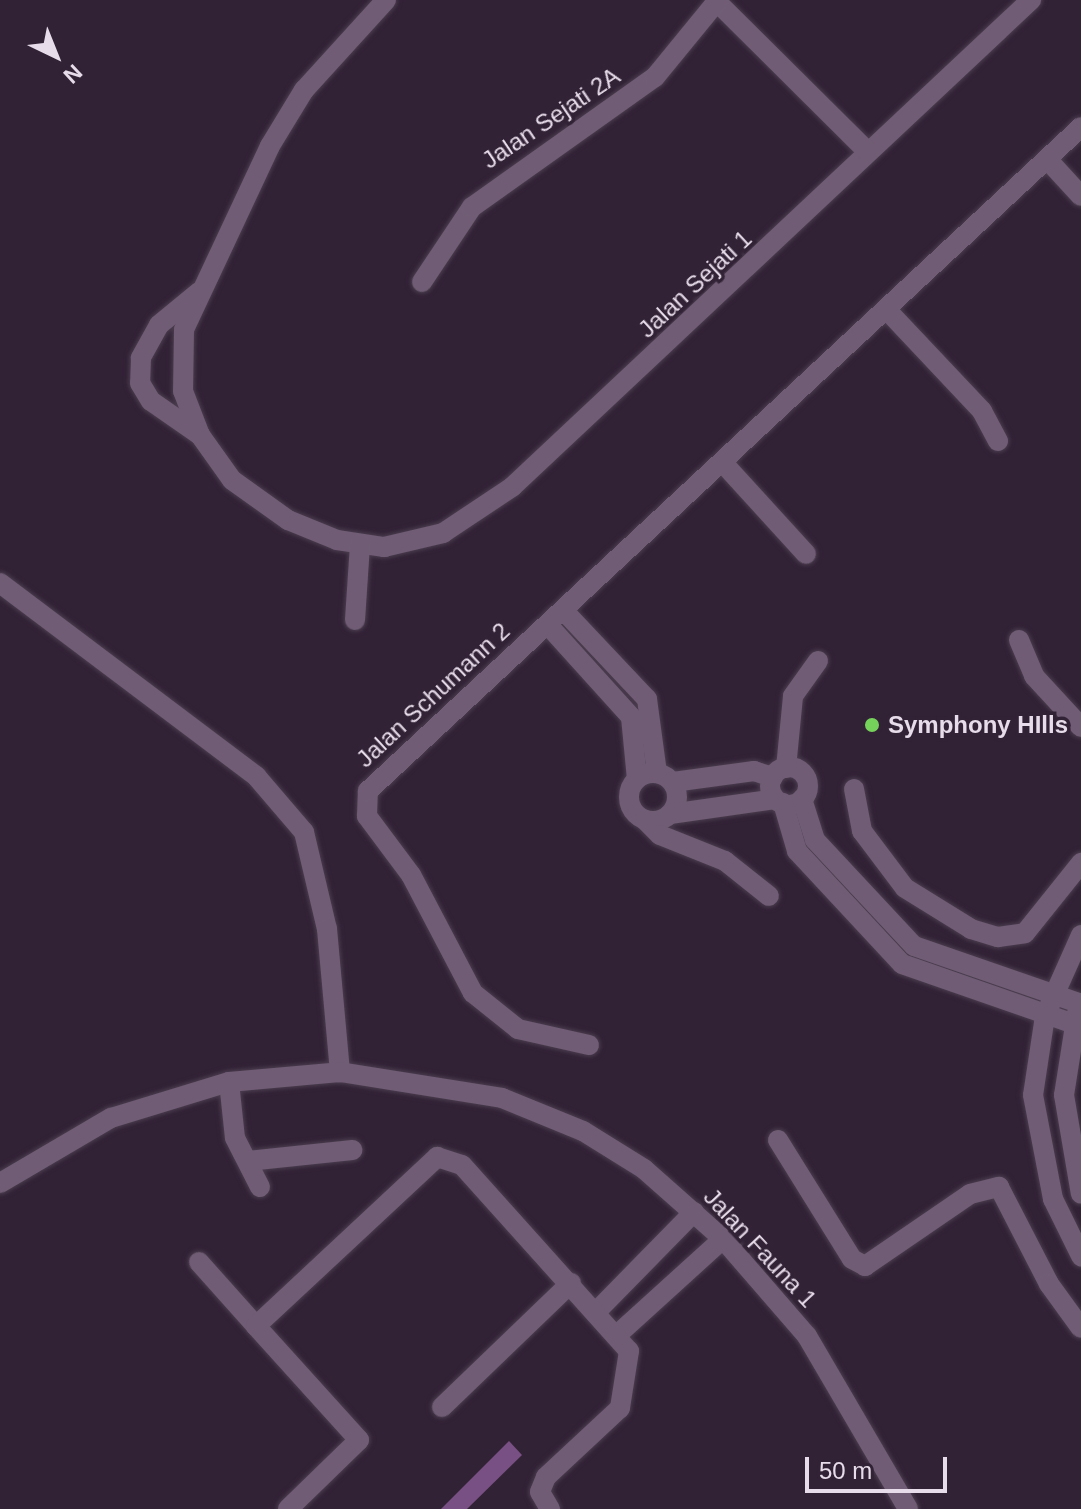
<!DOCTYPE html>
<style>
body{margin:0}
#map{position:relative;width:1081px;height:1509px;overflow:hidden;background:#322236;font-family:Arial,sans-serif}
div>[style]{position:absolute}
.water>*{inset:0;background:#795083}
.roads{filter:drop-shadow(0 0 2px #4b3d4f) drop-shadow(0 0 2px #4b3d4f)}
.minor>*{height:20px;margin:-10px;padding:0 10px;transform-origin:10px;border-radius:10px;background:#705d75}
.minor>.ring{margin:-10px;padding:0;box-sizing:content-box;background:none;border:20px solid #705d75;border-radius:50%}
.dots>*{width:22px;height:22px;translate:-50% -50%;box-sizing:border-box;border:4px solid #322236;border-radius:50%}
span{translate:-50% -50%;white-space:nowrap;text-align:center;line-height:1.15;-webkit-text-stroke:7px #322236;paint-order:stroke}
.street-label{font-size:24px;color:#e7dce9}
.poi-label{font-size:24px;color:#e7dce9;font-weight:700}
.left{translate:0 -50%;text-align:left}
.north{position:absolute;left:16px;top:16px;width:80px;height:80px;-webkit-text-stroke:6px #322236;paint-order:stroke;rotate:137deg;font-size:22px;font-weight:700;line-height:32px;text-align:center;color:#e7dce9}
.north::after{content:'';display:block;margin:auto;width:28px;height:36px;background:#e7dce9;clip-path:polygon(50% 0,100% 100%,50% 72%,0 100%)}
.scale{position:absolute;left:805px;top:1457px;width:142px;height:36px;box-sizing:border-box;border:4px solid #e7dce9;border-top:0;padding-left:10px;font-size:24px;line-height:28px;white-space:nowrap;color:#e7dce9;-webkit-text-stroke:6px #322236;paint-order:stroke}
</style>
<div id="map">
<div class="water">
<div style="clip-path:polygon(509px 1441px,522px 1455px,467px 1509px,441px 1509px)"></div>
</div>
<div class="roads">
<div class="minor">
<div style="left:386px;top:0;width:122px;rotate:132.3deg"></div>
<div style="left:304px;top:90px;width:66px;rotate:121.3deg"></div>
<div style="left:270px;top:146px;width:203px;rotate:115.1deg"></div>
<div style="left:184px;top:330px;width:61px;rotate:90.9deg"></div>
<div style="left:183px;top:391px;width:47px;rotate:68.9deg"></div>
<div style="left:200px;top:435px;width:55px;rotate:54.6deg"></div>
<div style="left:232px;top:480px;width:69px;rotate:35.5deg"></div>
<div style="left:288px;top:520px;width:53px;rotate:22.2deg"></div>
<div style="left:337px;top:540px;width:48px;rotate:8.5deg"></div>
<div style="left:384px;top:547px;width:61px;rotate:-13.3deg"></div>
<div style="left:443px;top:533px;width:83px;rotate:-33.7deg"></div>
<div style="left:512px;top:487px;width:712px;rotate:-43.18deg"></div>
<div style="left:717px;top:2px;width:213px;rotate:44.8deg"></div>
<div style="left:1047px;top:159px;width:50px;rotate:47.4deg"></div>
<div style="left:422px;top:282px;width:90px;rotate:-56.3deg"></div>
<div style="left:472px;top:207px;width:224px;rotate:-35.4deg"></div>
<div style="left:655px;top:77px;width:99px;rotate:-50.7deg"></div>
<div style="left:199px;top:292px;width:52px;rotate:140.5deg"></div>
<div style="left:159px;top:325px;width:38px;rotate:119deg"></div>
<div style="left:141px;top:358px;width:25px;rotate:92deg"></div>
<div style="left:140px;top:383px;width:21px;rotate:59deg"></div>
<div style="left:151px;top:401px;width:60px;rotate:34.8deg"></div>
<div style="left:886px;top:309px;width:140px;rotate:46.7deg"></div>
<div style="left:982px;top:411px;width:34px;rotate:62deg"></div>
<div style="left:723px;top:463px;width:123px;rotate:47.6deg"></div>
<div style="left:0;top:583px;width:321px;rotate:37deg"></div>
<div style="left:256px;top:776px;width:74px;rotate:49.4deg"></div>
<div style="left:304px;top:832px;width:100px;rotate:76.7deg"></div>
<div style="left:327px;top:929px;width:144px;rotate:84.8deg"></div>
<div style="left:564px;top:611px;width:121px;rotate:46.7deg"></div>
<div style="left:647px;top:699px;width:75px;rotate:82.3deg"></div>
<div style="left:355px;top:620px;width:76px;rotate:-86.2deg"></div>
<div style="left:548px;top:625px;width:124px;rotate:47.9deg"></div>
<div style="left:631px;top:717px;width:62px;rotate:84.5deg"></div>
<div style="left:1019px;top:640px;width:39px;rotate:67deg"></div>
<div style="left:1034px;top:676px;width:69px;rotate:47.3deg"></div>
<div class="ring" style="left:770px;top:767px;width:18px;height:18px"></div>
<div style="left:786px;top:768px;width:72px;rotate:-84.4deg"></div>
<div style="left:793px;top:696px;width:43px;rotate:-54.5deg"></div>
<div class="ring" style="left:629px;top:773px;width:28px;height:28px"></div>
<div style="left:673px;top:782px;width:82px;rotate:-7.7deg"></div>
<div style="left:754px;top:771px;width:20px;rotate:18deg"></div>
<div style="left:854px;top:789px;width:43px;rotate:79.2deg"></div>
<div style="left:862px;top:831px;width:71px;rotate:53deg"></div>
<div style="left:905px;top:888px;width:78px;rotate:31.8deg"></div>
<div style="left:971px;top:929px;width:28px;rotate:17deg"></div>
<div style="left:998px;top:937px;width:27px;rotate:-8deg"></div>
<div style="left:1025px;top:933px;width:90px;rotate:-51.3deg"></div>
<div style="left:802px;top:799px;width:43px;rotate:72.4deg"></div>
<div style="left:815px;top:840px;width:145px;rotate:47deg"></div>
<div style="left:914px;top:946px;width:175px;rotate:19.1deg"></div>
<div style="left:783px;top:803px;width:50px;rotate:73.7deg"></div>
<div style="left:797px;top:851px;width:154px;rotate:47.1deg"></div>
<div style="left:902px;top:964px;width:182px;rotate:19.2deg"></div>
<div style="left:670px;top:814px;width:106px;rotate:-8.1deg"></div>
<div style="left:645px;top:820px;width:21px;rotate:45deg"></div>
<div style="left:660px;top:835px;width:70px;rotate:21.8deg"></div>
<div style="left:725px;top:861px;width:56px;rotate:38.5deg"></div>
<div style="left:1081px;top:935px;width:89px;rotate:114deg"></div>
<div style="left:1045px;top:1016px;width:80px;rotate:98.6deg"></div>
<div style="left:1033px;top:1095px;width:106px;rotate:79.1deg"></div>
<div style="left:1053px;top:1199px;width:64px;rotate:63.8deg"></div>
<div style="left:1077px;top:1013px;width:83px;rotate:99deg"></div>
<div style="left:1064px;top:1095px;width:100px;rotate:80.3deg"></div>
<div style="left:589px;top:1045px;width:73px;rotate:-167.3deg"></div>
<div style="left:518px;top:1029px;width:58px;rotate:-141.3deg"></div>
<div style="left:473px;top:993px;width:133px;rotate:-117.7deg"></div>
<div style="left:411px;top:875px;width:74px;rotate:-126.7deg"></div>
<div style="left:367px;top:816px;width:25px;rotate:-88deg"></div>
<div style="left:368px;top:791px;width:974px;rotate:-42.96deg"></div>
<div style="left:229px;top:1082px;width:56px;rotate:83.9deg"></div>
<div style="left:235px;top:1138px;width:55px;rotate:63deg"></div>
<div style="left:778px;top:1140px;width:140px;rotate:58.1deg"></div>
<div style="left:852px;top:1259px;width:15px;rotate:28deg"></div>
<div style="left:865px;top:1266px;width:127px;rotate:-34.4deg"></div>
<div style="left:970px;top:1194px;width:30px;rotate:-14deg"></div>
<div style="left:999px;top:1187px;width:109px;rotate:62.7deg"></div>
<div style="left:1049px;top:1284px;width:54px;rotate:54deg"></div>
<div style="left:248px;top:1161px;width:105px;rotate:-6deg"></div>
<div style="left:0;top:1183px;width:129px;rotate:-30.4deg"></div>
<div style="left:111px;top:1118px;width:123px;rotate:-17deg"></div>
<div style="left:229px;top:1082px;width:111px;rotate:-5.1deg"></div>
<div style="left:340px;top:1072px;width:164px;rotate:9.1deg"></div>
<div style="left:502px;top:1098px;width:87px;rotate:22.2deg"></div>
<div style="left:583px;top:1131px;width:72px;rotate:31.9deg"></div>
<div style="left:644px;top:1169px;width:106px;rotate:41.5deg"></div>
<div style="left:723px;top:1239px;width:128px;rotate:49.1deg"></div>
<div style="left:807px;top:1336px;width:200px;rotate:59.7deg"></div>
<div style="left:199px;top:1262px;width:86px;rotate:48.3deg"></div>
<div style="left:596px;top:1312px;width:140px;rotate:-45.6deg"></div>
<div style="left:617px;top:1335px;width:143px;rotate:-42.2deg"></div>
<div style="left:442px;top:1407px;width:179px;rotate:-43.9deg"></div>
<div style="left:288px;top:1509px;width:99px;rotate:-44.2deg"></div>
<div style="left:359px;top:1440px;width:154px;rotate:-132.1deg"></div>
<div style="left:256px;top:1326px;width:248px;rotate:-43deg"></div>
<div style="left:437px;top:1157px;width:26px;rotate:18deg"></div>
<div style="left:462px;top:1165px;width:250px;rotate:48.1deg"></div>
<div style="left:629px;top:1351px;width:58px;rotate:99deg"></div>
<div style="left:620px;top:1408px;width:101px;rotate:137deg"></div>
<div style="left:546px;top:1477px;width:16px;rotate:112deg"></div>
<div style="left:540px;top:1492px;width:20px;rotate:60deg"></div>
</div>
</div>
<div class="dots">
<div style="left:872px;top:725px;background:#75d25b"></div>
</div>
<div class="street-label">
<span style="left:551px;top:118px;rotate:-34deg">Jalan Sejati 2A</span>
<span style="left:695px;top:284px;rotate:-43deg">Jalan Sejati 1</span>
<span style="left:433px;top:695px;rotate:-43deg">Jalan Schumann 2</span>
<span style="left:760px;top:1248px;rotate:47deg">Jalan Fauna 1</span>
</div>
<div class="poi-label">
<span class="left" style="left:888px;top:725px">Symphony HIlls</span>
</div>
<div class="north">N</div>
<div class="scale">50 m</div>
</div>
